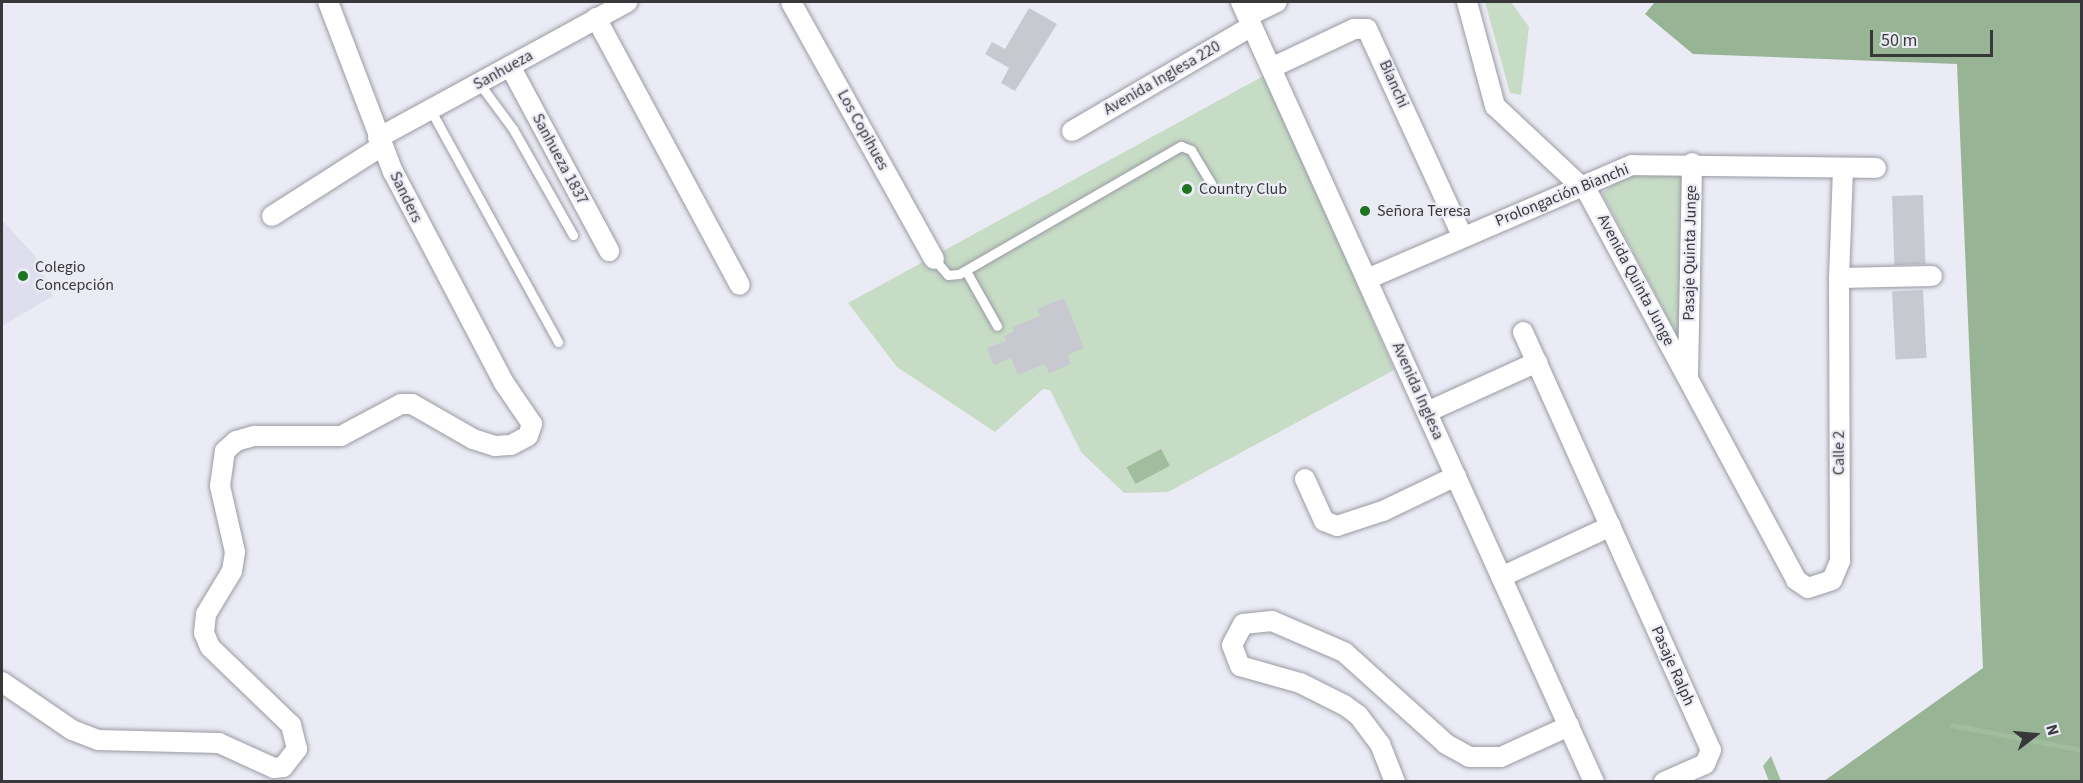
<!DOCTYPE html>
<meta charset="utf-8">
<style>
body{margin:0}
#map{position:relative;width:2083px;height:783px;overflow:hidden;background:#ebebf5;font-family:"Source Sans 3",sans-serif}
div>[style]{position:absolute}
.built>*{inset:0;background:#dedeef}
.green>*{inset:0;background:#c6dcc5}
.forest>*{inset:0;background:#97b495}
.water>*{inset:0;background:#a0bd9e;transform-origin:0 0}
.stream>*{height:5px;margin:-2.5px;padding:0 2.5px;transform-origin:2.5px;border-radius:2.5px;background:#a0bd9e}
.building>*{inset:0;background:#c8c8d1;transform-origin:0 0}
.roads{filter:drop-shadow(0 0 2px #9a9aa3) drop-shadow(0 0 2px #9a9aa3)}
.lane>*{height:9px;margin:-4.5px;padding:0 4.5px;transform-origin:4.5px;border-radius:4.5px;background:#fff}
.street>*{height:20px;margin:-10px;padding:0 10px;transform-origin:10px;border-radius:10px;background:#fff}
.dots>*{width:16px;height:16px;translate:-50% -50%;box-sizing:border-box;border:3px solid #ebebf5;border-radius:50%}
span{translate:-50% -50%;white-space:nowrap;text-align:center;line-height:1.15;-webkit-text-stroke:4.5px #ebebf5;paint-order:stroke}
.street-label{font-size:16px;color:#38383b}
.poi-label{font-size:16px;color:#38383b}
.left{translate:0 -50%;text-align:left}
.frame{position:absolute;inset:0;border:3px solid #38383b;pointer-events:none}
.north{position:absolute;left:2005px;top:705px;width:60px;height:60px;-webkit-text-stroke:4px #ebebf5;paint-order:stroke;rotate:74deg;font-size:16px;font-weight:700;line-height:24px;text-align:center;color:#38383b}
.north::after{content:'';display:block;margin:auto;width:21px;height:27px;background:#38383b;clip-path:polygon(50% 0,100% 100%,50% 72%,0 100%)}
.scale{position:absolute;left:1870px;top:30px;width:123px;height:27px;box-sizing:border-box;border:3px solid #38383b;border-top:0;padding-left:8px;font-size:18px;line-height:21px;white-space:nowrap;color:#38383b;-webkit-text-stroke:4px #ebebf5;paint-order:stroke}
</style>
<div id="map">
<div class="built">
<div style="clip-path:polygon(2px 220px,35px 256px,53px 296px,2px 326px)"></div>
</div>
<div class="green">
<div style="clip-path:polygon(1485px 2px,1511px 2px,1529px 27px,1521px 95px,1510px 93px)"></div>
<div style="clip-path:polygon(1267px 74px,1394px 370px,1168px 492px,1124px 493px,1081px 452px,1050px 390px,1043px 389px,995px 432px,897px 367px,848px 303px)"></div>
<div style="clip-path:polygon(1632px 170px,1684px 174px,1682px 344px,1602px 193px)"></div>
</div>
<div class="forest">
<div style="clip-path:polygon(1655px 2px,2081px 2px,2081px 781px,1824px 781px,1983px 668px,1957px 64px,1693px 54px,1645px 14px)"></div>
</div>
<div class="water">
<div style="left:1161px;top:449px;width:19px;height:39px;rotate:62deg"></div>
<div style="clip-path:polygon(1771px 756px,1781px 781px,1769px 781px,1763px 766px)"></div>
</div>
<div class="stream">
<div style="left:1952px;top:725px;width:132px;rotate:10.9deg"></div>
</div>
<div class="building">
<div style="clip-path:polygon(1029px 8px,1057px 24px,1015px 91px,1001px 83px,1009px 68px,985px 54px,992px 42px,1005px 49px)"></div>
<div style="left:1923px;top:195px;width:69px;height:31px;rotate:88deg"></div>
<div style="left:1923px;top:290px;width:68px;height:31px;rotate:87deg"></div>
<div style="clip-path:polygon(1064px 298px,1084px 348px,1067px 355px,1071px 364px,1049px 373px,1045px 364px,1018px 375px,1011px 358px,994px 365px,987px 348px,1006px 341px,1004px 336px,1014px 331px,1012px 327px,1040px 316px,1037px 309px)"></div>
</div>
<div class="roads">
<div class="lane">
<div style="left:479px;top:83px;width:57px;rotate:53.5deg"></div>
<div style="left:513px;top:129px;width:122px;rotate:60.5deg"></div>
<div style="left:430px;top:109px;width:266px;rotate:61.2deg"></div>
<div style="left:934px;top:259px;width:21px;rotate:49deg"></div>
<div style="left:948px;top:275px;width:11px;rotate:-5deg"></div>
<div style="left:959px;top:274px;width:256px;rotate:-30deg"></div>
<div style="left:1181px;top:146px;width:11px;rotate:22deg"></div>
<div style="left:1191px;top:150px;width:39px;rotate:59deg"></div>
<div style="left:966px;top:271px;width:63px;rotate:60.6deg"></div>
</div>
<div class="street">
<div style="left:791px;top:2px;width:294px;rotate:60.9deg"></div>
<div style="left:1241px;top:2px;width:856px;rotate:65.65deg"></div>
<div style="left:1467px;top:2px;width:108px;rotate:74.9deg"></div>
<div style="left:1495px;top:106px;width:127px;rotate:43.1deg"></div>
<div style="left:1588px;top:193px;width:439px;rotate:61.7deg"></div>
<div style="left:1796px;top:580px;width:14px;rotate:34deg"></div>
<div style="left:1808px;top:588px;width:25px;rotate:-18deg"></div>
<div style="left:1832px;top:580px;width:21px;rotate:-67deg"></div>
<div style="left:1840px;top:561px;width:283px;rotate:-90.2deg"></div>
<div style="left:1839px;top:278px;width:110px;rotate:-87.9deg"></div>
<div style="left:1248px;top:16px;width:32px;rotate:-26deg"></div>
<div style="left:596px;top:18px;width:303px;rotate:61.7deg"></div>
<div style="left:510px;top:66px;width:210px;rotate:61.8deg"></div>
<div style="left:1271px;top:68px;width:92px;rotate:-25.2deg"></div>
<div style="left:1354px;top:29px;width:13px"></div>
<div style="left:1367px;top:29px;width:228px;rotate:65.3deg"></div>
<div style="left:1072px;top:131px;width:208px;rotate:-30.3deg"></div>
<div style="left:378px;top:138px;width:284px;rotate:-28.6deg"></div>
<div style="left:272px;top:216px;width:130px;rotate:-32.5deg"></div>
<div style="left:1839px;top:278px;width:93px;rotate:-1.2deg"></div>
<div style="left:1367px;top:279px;width:288px;rotate:-23.3deg"></div>
<div style="left:1632px;top:165px;width:244px;rotate:0.7deg"></div>
<div style="left:1523px;top:332px;width:458px;rotate:65.8deg"></div>
<div style="left:1711px;top:750px;width:15px;rotate:113deg"></div>
<div style="left:1705px;top:764px;width:45px;rotate:156.3deg"></div>
<div style="left:1688px;top:376px;width:213px;rotate:-88.9deg"></div>
<div style="left:1427px;top:412px;width:121px;rotate:-24.4deg"></div>
<div style="left:1305px;top:479px;width:46px;rotate:65.7deg"></div>
<div style="left:1324px;top:521px;width:14px;rotate:21deg"></div>
<div style="left:1337px;top:526px;width:48px;rotate:-18.1deg"></div>
<div style="left:1383px;top:511px;width:81px;rotate:-25.6deg"></div>
<div style="left:1501px;top:577px;width:121px;rotate:-24.9deg"></div>
<div style="left:2px;top:682px;width:85px;rotate:34.4deg"></div>
<div style="left:72px;top:730px;width:28px;rotate:21deg"></div>
<div style="left:98px;top:740px;width:121px;rotate:1.4deg"></div>
<div style="left:219px;top:743px;width:60px;rotate:24.4deg"></div>
<div style="left:274px;top:768px;width:9px;rotate:-6deg"></div>
<div style="left:283px;top:767px;width:23px;rotate:-52deg"></div>
<div style="left:297px;top:749px;width:25px;rotate:-104deg"></div>
<div style="left:291px;top:725px;width:112px;rotate:-136.1deg"></div>
<div style="left:210px;top:647px;width:15px;rotate:-113deg"></div>
<div style="left:204px;top:633px;width:19px;rotate:-84deg"></div>
<div style="left:206px;top:614px;width:50px;rotate:-58.8deg"></div>
<div style="left:232px;top:571px;width:19px;rotate:-81deg"></div>
<div style="left:235px;top:552px;width:68px;rotate:-102.8deg"></div>
<div style="left:220px;top:486px;width:35px;rotate:-82deg"></div>
<div style="left:225px;top:451px;width:15px;rotate:-42deg"></div>
<div style="left:236px;top:441px;width:19px;rotate:-16deg"></div>
<div style="left:254px;top:436px;width:87px"></div>
<div style="left:341px;top:436px;width:68px;rotate:-28.1deg"></div>
<div style="left:401px;top:404px;width:11px"></div>
<div style="left:412px;top:404px;width:70px;rotate:29.8deg"></div>
<div style="left:473px;top:439px;width:23px;rotate:18deg"></div>
<div style="left:495px;top:446px;width:16px;rotate:-4deg"></div>
<div style="left:511px;top:445px;width:19px;rotate:-28deg"></div>
<div style="left:528px;top:436px;width:13px;rotate:-72deg"></div>
<div style="left:532px;top:424px;width:50px;rotate:-124.3deg"></div>
<div style="left:504px;top:383px;width:238px;rotate:-117.7deg"></div>
<div style="left:393px;top:172px;width:182px;rotate:-110.9deg"></div>
<div style="left:1395px;top:782px;width:41px;rotate:-111.5deg"></div>
<div style="left:1380px;top:744px;width:36px;rotate:-127deg"></div>
<div style="left:1358px;top:715px;width:17px;rotate:-144deg"></div>
<div style="left:1344px;top:705px;width:49px;rotate:-153.4deg"></div>
<div style="left:1300px;top:683px;width:62px;rotate:-164.2deg"></div>
<div style="left:1240px;top:666px;width:22px;rotate:-111deg"></div>
<div style="left:1232px;top:645px;width:24px;rotate:-62deg"></div>
<div style="left:1243px;top:624px;width:29px;rotate:-6deg"></div>
<div style="left:1272px;top:621px;width:78px;rotate:23.3deg"></div>
<div style="left:1344px;top:652px;width:137px;rotate:42deg"></div>
<div style="left:1446px;top:744px;width:26px;rotate:29deg"></div>
<div style="left:1469px;top:757px;width:32px"></div>
<div style="left:1501px;top:757px;width:75px;rotate:-24.5deg"></div>
</div>
</div>
<div class="dots">
<div style="left:1187px;top:189px;background:#1d7421"></div>
<div style="left:1365px;top:211px;background:#1d7421"></div>
<div style="left:23px;top:276px;background:#1d7421"></div>
</div>
<div class="street-label">
<span style="left:503px;top:70px;rotate:-29deg">Sanhueza</span>
<span style="left:1162px;top:78px;rotate:-30deg">Avenida Inglesa 220</span>
<span style="left:1394px;top:84px;rotate:66deg">Bianchi</span>
<span style="left:863px;top:130px;rotate:61deg">Los Copihues</span>
<span style="left:560px;top:159px;rotate:62deg">Sanhueza 1837</span>
<span style="left:1562px;top:195px;rotate:-22deg">Prolongación Bianchi</span>
<span style="left:406px;top:197px;rotate:64deg">Sanders</span>
<span style="left:1690px;top:253px;rotate:-89deg">Pasaje Quinta Junge</span>
<span style="left:1636px;top:280px;rotate:62deg">Avenida Quinta Junge</span>
<span style="left:1418px;top:391px;rotate:66deg">Avenida Inglesa</span>
<span style="left:1839px;top:453px;rotate:-90deg">Calle 2</span>
<span style="left:1673px;top:666px;rotate:66deg">Pasaje Ralph</span>
</div>
<div class="poi-label">
<span class="left" style="left:1199px;top:189px">Country Club</span>
<span class="left" style="left:1377px;top:211px">Señora Teresa</span>
<span class="left" style="left:35px;top:276px">Colegio<br>Concepción</span>
</div>
<div class="frame"></div>
<div class="north">N</div>
<div class="scale">50 m</div>
</div>
